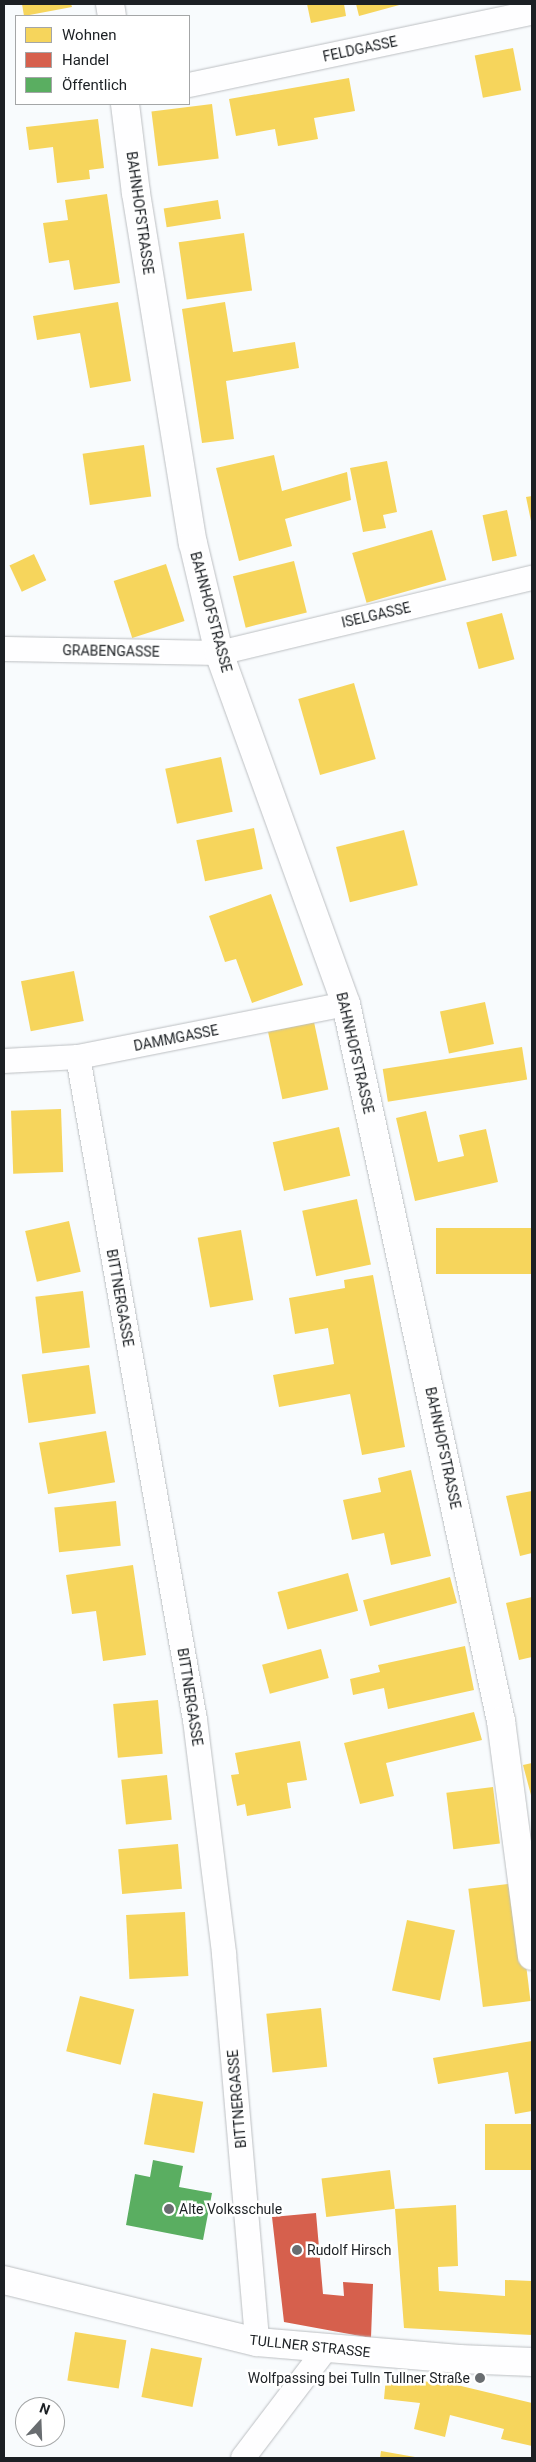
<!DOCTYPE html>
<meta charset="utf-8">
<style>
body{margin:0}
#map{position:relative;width:536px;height:2462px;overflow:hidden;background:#f8fbfd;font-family:Roboto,sans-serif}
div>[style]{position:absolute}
.homes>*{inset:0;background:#f6d55c;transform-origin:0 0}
.shops>*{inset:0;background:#d6604d}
.public>*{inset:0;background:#5aae61}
.roads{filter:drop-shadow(0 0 1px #bcbfc2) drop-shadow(0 0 1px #bcbfc2)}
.minor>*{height:24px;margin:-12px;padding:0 12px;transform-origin:12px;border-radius:12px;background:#fefeff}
.tertiary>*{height:28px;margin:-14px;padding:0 14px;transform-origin:14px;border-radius:14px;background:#fefeff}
.secondary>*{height:28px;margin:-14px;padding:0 14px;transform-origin:14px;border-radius:14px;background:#fefeff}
.dots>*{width:14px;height:14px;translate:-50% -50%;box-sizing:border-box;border:2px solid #fff;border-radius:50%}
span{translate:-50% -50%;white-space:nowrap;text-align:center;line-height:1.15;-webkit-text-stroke:5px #fff;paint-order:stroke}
.street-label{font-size:14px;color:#1c2024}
.poi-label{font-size:14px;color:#1c2024}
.left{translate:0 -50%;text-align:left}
.right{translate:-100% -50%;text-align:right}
.frame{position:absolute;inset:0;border:5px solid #1c2024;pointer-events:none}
.legend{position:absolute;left:15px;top:15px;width:175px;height:90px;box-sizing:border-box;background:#fff;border:1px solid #a4a6a7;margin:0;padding:6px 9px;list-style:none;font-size:15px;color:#1c2024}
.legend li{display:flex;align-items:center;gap:10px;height:25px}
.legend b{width:25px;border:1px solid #a4a6a7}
.north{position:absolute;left:15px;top:2397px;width:50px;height:50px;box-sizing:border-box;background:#fff;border:1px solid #a4a6a7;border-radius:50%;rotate:20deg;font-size:14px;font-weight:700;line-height:20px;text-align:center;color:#1c2024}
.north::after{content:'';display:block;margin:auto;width:18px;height:22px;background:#696d70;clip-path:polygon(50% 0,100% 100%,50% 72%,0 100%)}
</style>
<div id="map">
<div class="homes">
<div style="clip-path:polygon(22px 4px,71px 4px,72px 7px,24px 16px)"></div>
<div style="clip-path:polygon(307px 4px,344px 4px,346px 16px,311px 23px)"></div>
<div style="clip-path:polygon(356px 4px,403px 4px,359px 16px)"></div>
<div style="left:513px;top:48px;width:43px;height:39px;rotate:79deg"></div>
<div style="clip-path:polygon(349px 78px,355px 111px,314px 118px,318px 139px,278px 146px,275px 129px,236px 136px,229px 99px)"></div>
<div style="left:212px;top:104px;width:55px;height:61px;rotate:83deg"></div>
<div style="clip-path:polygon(98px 119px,104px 168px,89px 170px,90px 179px,57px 183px,53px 147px,29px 150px,26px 127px)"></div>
<div style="clip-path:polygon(107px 194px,120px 283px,74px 290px,69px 260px,49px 263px,43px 223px,68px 220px,65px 200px)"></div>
<div style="left:218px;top:200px;width:19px;height:55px;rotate:81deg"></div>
<div style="left:244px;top:233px;width:58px;height:66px;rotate:82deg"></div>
<div style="clip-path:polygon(118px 302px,131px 381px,90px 388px,80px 333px,37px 340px,33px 316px)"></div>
<div style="clip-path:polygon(225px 302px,233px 352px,295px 342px,299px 368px,226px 381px,234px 439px,202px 443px,182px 309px)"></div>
<div style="left:144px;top:445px;width:52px;height:62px;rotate:82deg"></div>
<div style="clip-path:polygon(274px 455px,282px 491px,347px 472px,351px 500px,285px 519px,292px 546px,239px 561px,216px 468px)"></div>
<div style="clip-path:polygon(387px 461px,397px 512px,383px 515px,386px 528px,363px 532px,350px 468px)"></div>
<div style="clip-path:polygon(532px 496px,532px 521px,531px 521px,526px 497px)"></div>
<div style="left:507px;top:510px;width:47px;height:25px;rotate:78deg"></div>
<div style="left:432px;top:530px;width:52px;height:83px;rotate:74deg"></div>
<div style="left:34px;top:554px;width:29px;height:27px;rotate:65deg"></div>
<div style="left:294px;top:561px;width:53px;height:63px;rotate:76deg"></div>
<div style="left:166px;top:564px;width:60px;height:55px;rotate:72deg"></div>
<div style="left:502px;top:613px;width:48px;height:37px;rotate:75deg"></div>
<div style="left:354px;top:683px;width:79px;height:58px;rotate:74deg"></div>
<div style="left:221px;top:757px;width:56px;height:57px;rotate:78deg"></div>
<div style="left:254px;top:828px;width:42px;height:59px;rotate:78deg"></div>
<div style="left:404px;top:830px;width:57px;height:70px;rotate:76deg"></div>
<div style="clip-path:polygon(271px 894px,303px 985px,252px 1003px,236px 959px,225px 962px,209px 916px)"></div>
<div style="left:74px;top:971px;width:51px;height:54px;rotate:79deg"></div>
<div style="left:485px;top:1002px;width:43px;height:46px;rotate:78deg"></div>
<div style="left:314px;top:1022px;width:69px;height:47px;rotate:78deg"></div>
<div style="left:522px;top:1047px;width:33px;height:141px;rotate:81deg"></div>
<div style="left:61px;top:1109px;width:63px;height:50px;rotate:88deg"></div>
<div style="clip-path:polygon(426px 1111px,438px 1162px,464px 1156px,459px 1135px,486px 1129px,498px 1182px,415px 1201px,396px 1118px)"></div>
<div style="left:339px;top:1127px;width:50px;height:68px;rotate:77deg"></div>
<div style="left:357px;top:1199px;width:67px;height:56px;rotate:78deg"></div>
<div style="left:69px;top:1221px;width:52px;height:45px;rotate:77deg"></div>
<div style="left:532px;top:1228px;width:46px;height:96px;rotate:90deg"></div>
<div style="left:241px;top:1230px;width:71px;height:44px;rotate:80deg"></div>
<div style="clip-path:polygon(373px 1275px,405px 1447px,362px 1455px,350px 1394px,279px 1407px,273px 1375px,334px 1364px,328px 1328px,295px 1334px,289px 1298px,345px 1288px,344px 1280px)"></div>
<div style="left:83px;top:1291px;width:57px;height:48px;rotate:83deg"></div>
<div style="left:89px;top:1365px;width:49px;height:68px;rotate:82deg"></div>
<div style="left:106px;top:1431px;width:52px;height:68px;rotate:80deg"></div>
<div style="clip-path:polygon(411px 1470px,431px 1556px,391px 1565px,384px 1533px,352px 1540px,343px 1500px,381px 1492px,378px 1478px)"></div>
<div style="clip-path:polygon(532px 1491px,532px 1553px,520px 1556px,506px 1496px)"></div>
<div style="left:116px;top:1501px;width:45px;height:62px;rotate:84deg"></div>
<div style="clip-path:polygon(133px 1565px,146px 1655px,103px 1661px,96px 1611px,72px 1614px,66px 1575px)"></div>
<div style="left:348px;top:1573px;width:39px;height:73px;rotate:75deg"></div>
<div style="left:450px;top:1577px;width:27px;height:90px;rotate:75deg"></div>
<div style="clip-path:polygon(532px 1597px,532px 1657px,519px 1660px,506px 1603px)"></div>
<div style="clip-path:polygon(465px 1646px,474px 1690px,388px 1709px,384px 1688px,353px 1695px,350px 1679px,380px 1672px,378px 1665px)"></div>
<div style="left:321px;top:1649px;width:30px;height:61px;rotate:75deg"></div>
<div style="left:158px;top:1700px;width:54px;height:45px;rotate:85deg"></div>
<div style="clip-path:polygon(474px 1712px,482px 1740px,386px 1763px,394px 1796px,360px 1804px,344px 1743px)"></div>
<div style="clip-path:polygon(300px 1741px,307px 1780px,287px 1783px,291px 1808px,247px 1816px,245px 1804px,237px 1806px,231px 1775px,239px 1774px,235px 1753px)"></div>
<div style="clip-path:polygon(532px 1763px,532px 1799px,523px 1765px)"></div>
<div style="left:167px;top:1775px;width:45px;height:46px;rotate:84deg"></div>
<div style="left:493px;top:1787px;width:57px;height:47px;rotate:83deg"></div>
<div style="left:178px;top:1844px;width:45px;height:60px;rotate:85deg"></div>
<div style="left:516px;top:1883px;width:119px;height:48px;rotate:83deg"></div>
<div style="left:185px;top:1912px;width:64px;height:59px;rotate:87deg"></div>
<div style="left:407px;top:1920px;width:49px;height:72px;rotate:12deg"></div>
<div style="left:80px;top:1996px;width:56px;height:57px;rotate:14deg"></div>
<div style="left:321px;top:2008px;width:59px;height:55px;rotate:84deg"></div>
<div style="clip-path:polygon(532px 2041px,532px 2111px,515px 2114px,508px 2072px,438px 2084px,433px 2058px)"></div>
<div style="left:153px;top:2093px;width:51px;height:52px;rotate:10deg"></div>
<div style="left:532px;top:2124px;width:46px;height:47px;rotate:90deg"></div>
<div style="left:390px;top:2170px;width:39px;height:69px;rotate:83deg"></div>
<div style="clip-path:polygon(456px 2205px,458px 2266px,438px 2267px,439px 2291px,505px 2296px,505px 2280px,532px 2281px,532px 2335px,404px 2328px,395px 2209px)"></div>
<div style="left:75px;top:2332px;width:52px;height:49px;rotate:9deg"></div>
<div style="left:151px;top:2348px;width:52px;height:50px;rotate:11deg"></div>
<div style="clip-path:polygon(386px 2377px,457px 2385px,532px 2403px,532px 2446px,501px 2439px,504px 2429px,450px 2415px,445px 2437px,414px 2429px,420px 2403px,384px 2399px)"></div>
<div style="clip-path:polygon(381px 2451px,415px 2457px,415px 2458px,380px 2458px)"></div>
</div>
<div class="shops">
<div style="clip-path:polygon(316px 2213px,323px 2294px,344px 2296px,343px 2282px,373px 2284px,371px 2338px,284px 2322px,272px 2217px)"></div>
</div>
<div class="public">
<div style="clip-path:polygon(153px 2160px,183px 2166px,179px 2187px,212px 2193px,203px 2240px,126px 2225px,135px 2174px,150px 2177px)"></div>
</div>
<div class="roads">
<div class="minor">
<div style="left:189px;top:85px;width:350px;rotate:-11.9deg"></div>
<div style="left:4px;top:649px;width:215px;rotate:1.1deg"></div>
<div style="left:219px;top:653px;width:322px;rotate:-13.5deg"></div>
<div style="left:78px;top:1057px;width:673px;rotate:79.99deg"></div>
<div style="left:195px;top:1720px;width:236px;rotate:82.9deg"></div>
<div style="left:224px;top:1954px;width:389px;rotate:85.1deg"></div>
<div style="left:4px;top:1061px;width:74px;rotate:-3.1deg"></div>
<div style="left:78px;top:1057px;width:273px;rotate:-11.2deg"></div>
<div style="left:243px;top:2458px;width:136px;rotate:-52.8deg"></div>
</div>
<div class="tertiary">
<div style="left:110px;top:4px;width:12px;rotate:81deg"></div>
<div style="left:125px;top:104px;width:90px;rotate:83deg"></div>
<div style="left:136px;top:193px;width:355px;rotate:80.8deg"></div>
<div style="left:193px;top:543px;width:113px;rotate:76.7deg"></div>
<div style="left:219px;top:653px;width:373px;rotate:70.1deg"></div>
<div style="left:346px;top:1004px;width:734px;rotate:77.8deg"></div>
<div style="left:501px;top:1721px;width:237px;rotate:82.5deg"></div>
</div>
<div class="secondary">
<div style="left:4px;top:2280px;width:260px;rotate:13.8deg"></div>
<div style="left:257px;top:2342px;width:203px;rotate:4.8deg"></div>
<div style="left:459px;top:2359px;width:73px;rotate:2.4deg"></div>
</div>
</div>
<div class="dots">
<div style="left:169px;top:2209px;background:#696d70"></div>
<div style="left:297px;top:2250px;background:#696d70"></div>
<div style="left:480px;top:2378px;background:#696d70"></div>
</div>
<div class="street-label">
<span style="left:360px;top:49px;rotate:-12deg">FELDGASSE</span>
<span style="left:140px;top:213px;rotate:82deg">BAHNHOFSTRASSE</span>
<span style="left:211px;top:612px;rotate:75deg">BAHNHOFSTRASSE</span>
<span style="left:376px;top:615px;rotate:-13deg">ISELGASSE</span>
<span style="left:111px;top:651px;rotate:1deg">GRABENGASSE</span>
<span style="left:176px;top:1038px;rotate:-11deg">DAMMGASSE</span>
<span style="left:355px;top:1053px;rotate:77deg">BAHNHOFSTRASSE</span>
<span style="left:120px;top:1298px;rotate:80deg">BITTNERGASSE</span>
<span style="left:443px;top:1448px;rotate:78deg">BAHNHOFSTRASSE</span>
<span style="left:190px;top:1697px;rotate:81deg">BITTNERGASSE</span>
<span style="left:237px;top:2099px;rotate:-95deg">BITTNERGASSE</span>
<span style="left:310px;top:2346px;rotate:6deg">TULLNER STRASSE</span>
</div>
<div class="poi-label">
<span class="left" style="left:179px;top:2209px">Alte Volksschule</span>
<span class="left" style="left:307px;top:2250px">Rudolf Hirsch</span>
<span class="right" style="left:470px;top:2378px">Wolfpassing bei Tulln Tullner Straße</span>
</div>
<div class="frame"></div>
<ul class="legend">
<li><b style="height:14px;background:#f6d55c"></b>Wohnen</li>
<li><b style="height:14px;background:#d6604d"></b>Handel</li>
<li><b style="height:14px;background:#5aae61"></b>Öffentlich</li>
</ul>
<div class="north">N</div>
</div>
